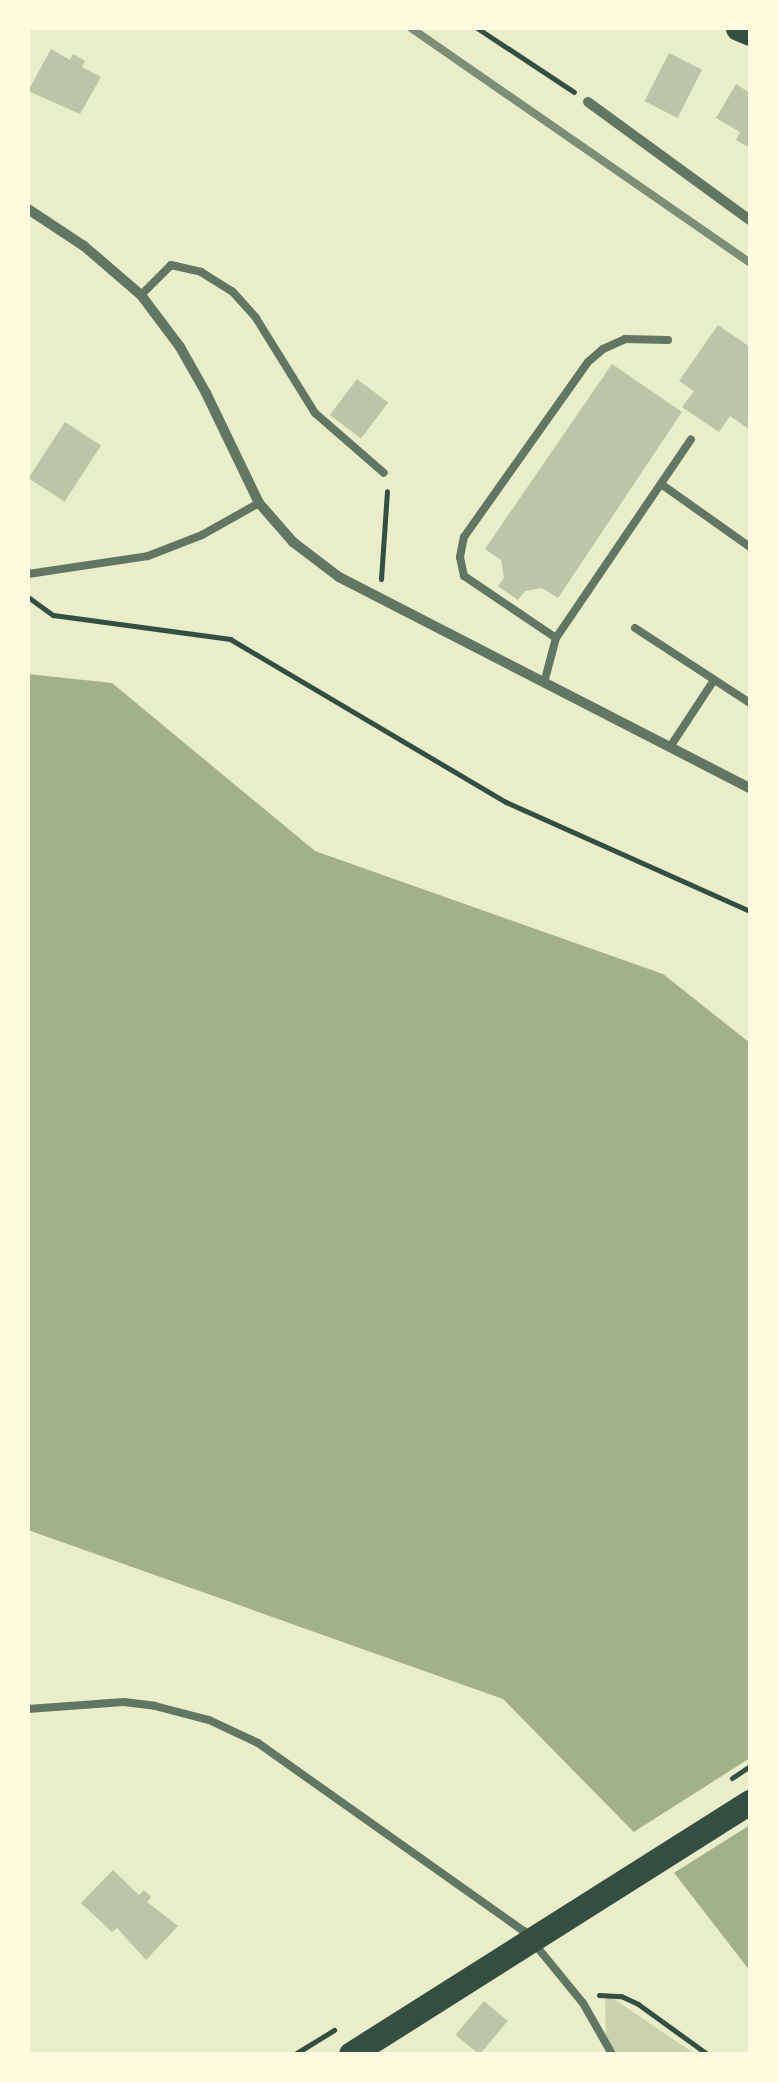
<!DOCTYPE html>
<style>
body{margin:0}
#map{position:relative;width:778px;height:2082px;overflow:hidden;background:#e9edc9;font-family:"Asap Condensed",sans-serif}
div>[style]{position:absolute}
.green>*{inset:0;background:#cad2ad}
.water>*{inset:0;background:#a3b18a}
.pier>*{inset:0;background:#e9edc9}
.building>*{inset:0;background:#bcc5a7;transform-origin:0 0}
.path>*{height:5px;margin:-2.5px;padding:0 2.5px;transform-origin:2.5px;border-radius:2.5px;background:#344e41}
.service>*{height:8px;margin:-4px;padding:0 4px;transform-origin:4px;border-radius:4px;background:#617663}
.minor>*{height:10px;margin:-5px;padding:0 5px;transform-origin:5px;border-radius:5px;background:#617663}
.primary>*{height:25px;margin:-12.5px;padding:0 12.5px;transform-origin:12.5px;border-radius:12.5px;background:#344e41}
.rail>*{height:8px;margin:-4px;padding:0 4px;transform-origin:4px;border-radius:4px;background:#7c8e77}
span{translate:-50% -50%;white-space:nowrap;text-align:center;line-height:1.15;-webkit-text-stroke:8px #fefae0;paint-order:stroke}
.frame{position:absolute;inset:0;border:30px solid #fefae0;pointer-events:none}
</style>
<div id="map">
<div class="green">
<div style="clip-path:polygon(605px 1993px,695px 2054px,618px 2054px,606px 2040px)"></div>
</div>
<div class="water">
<div style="clip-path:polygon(28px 674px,112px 683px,315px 851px,663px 974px,750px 1043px,750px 1971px,675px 1874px,503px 1699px,28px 1530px)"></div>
</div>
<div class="pier">
<div style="clip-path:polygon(750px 1758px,750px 1825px,669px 1876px,629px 1835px)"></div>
</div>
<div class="building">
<div style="clip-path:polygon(51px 49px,70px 60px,73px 54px,85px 61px,82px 67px,101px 77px,80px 114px,28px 91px)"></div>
<div style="left:669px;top:53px;width:37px;height:54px;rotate:27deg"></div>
<div style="clip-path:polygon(736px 84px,750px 93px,750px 148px,736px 140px,740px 132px,716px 118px)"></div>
<div style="clip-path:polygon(718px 325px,750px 347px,750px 430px,730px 416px,719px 432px,682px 407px,694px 391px,679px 381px)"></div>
<div style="clip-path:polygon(612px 364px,682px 412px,558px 598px,542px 588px,525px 591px,518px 600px,498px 586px,504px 578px,501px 560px,485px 549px)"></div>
<div style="left:357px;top:379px;width:39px;height:45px;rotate:37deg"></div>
<div style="left:65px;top:422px;width:43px;height:67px;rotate:33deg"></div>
<div style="clip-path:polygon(113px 1870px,139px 1895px,144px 1890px,151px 1897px,147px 1902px,178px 1926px,146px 1960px,117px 1928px,112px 1932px,81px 1903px)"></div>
<div style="left:484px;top:2001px;width:31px;height:44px;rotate:40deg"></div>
</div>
<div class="path">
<div style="left:477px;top:28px;width:116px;rotate:33.4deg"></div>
<div style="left:381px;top:579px;width:88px;rotate:-86.1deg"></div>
<div style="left:28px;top:597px;width:31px;rotate:36deg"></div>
<div style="left:53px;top:615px;width:179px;rotate:7.7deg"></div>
<div style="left:230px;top:639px;width:321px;rotate:30.6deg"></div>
<div style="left:506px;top:802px;width:267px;rotate:24.1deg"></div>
<div style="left:732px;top:1778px;width:22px;rotate:-34deg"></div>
<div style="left:599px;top:1995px;width:22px;rotate:3deg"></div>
<div style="left:621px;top:1996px;width:19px;rotate:25deg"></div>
<div style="left:638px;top:2004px;width:85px;rotate:35.9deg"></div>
<div style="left:295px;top:2054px;width:46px;rotate:-31.6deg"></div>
</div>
<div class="service">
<div style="left:141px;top:295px;width:42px;rotate:-45deg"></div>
<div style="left:171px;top:265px;width:31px;rotate:13deg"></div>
<div style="left:201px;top:272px;width:36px;rotate:32deg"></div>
<div style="left:232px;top:291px;width:36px;rotate:48deg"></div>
<div style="left:256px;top:318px;width:112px;rotate:58.2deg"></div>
<div style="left:315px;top:413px;width:91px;rotate:41deg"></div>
<div style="left:661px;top:484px;width:109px;rotate:35.3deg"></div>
<div style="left:28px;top:574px;width:121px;rotate:-8.5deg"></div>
<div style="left:148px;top:556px;width:58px;rotate:-21.3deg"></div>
<div style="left:202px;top:535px;width:65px;rotate:-29.3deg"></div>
<div style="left:635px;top:628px;width:137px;rotate:33.1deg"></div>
<div style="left:556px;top:638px;width:111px;rotate:-146deg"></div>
<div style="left:464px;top:576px;width:19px;rotate:-102deg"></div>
<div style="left:460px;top:557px;width:20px;rotate:-79deg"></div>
<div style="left:464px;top:537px;width:214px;rotate:-54.7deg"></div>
<div style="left:588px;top:362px;width:20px;rotate:-41deg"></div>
<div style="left:603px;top:349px;width:24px;rotate:-24deg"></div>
<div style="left:625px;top:339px;width:43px;rotate:1.3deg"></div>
<div style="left:544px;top:683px;width:47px;rotate:-75.1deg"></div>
<div style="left:556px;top:638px;width:240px;rotate:-55.8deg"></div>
<div style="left:670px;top:747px;width:80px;rotate:-56.7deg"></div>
<div style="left:28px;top:1709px;width:96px;rotate:-4.2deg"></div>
<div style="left:124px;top:1702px;width:31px;rotate:7deg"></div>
<div style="left:155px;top:1706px;width:56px;rotate:14.5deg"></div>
<div style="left:209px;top:1720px;width:54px;rotate:25.1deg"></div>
<div style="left:258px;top:1743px;width:326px;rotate:35.3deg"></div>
<div style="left:524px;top:1931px;width:93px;rotate:50.7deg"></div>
<div style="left:583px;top:2003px;width:59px;rotate:60.4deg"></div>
</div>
<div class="minor">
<div style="left:588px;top:102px;width:200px;rotate:36.1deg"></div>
<div style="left:28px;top:209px;width:67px;rotate:33.5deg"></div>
<div style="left:84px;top:246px;width:75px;rotate:40.7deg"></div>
<div style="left:141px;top:295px;width:65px;rotate:53.1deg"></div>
<div style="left:180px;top:347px;width:53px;rotate:60.5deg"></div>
<div style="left:206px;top:393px;width:122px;rotate:64.3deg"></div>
<div style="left:259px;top:503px;width:52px;rotate:48.9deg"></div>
<div style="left:293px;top:542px;width:58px;rotate:37.3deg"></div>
<div style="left:339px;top:577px;width:462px;rotate:27.2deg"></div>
</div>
<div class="primary">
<div style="left:738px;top:28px;width:13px;rotate:23deg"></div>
<div style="left:351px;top:2054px;width:472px;rotate:-32.3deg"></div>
</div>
<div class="rail">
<div style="left:411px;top:28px;width:412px;rotate:34.7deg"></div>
</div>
<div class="frame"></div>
</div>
